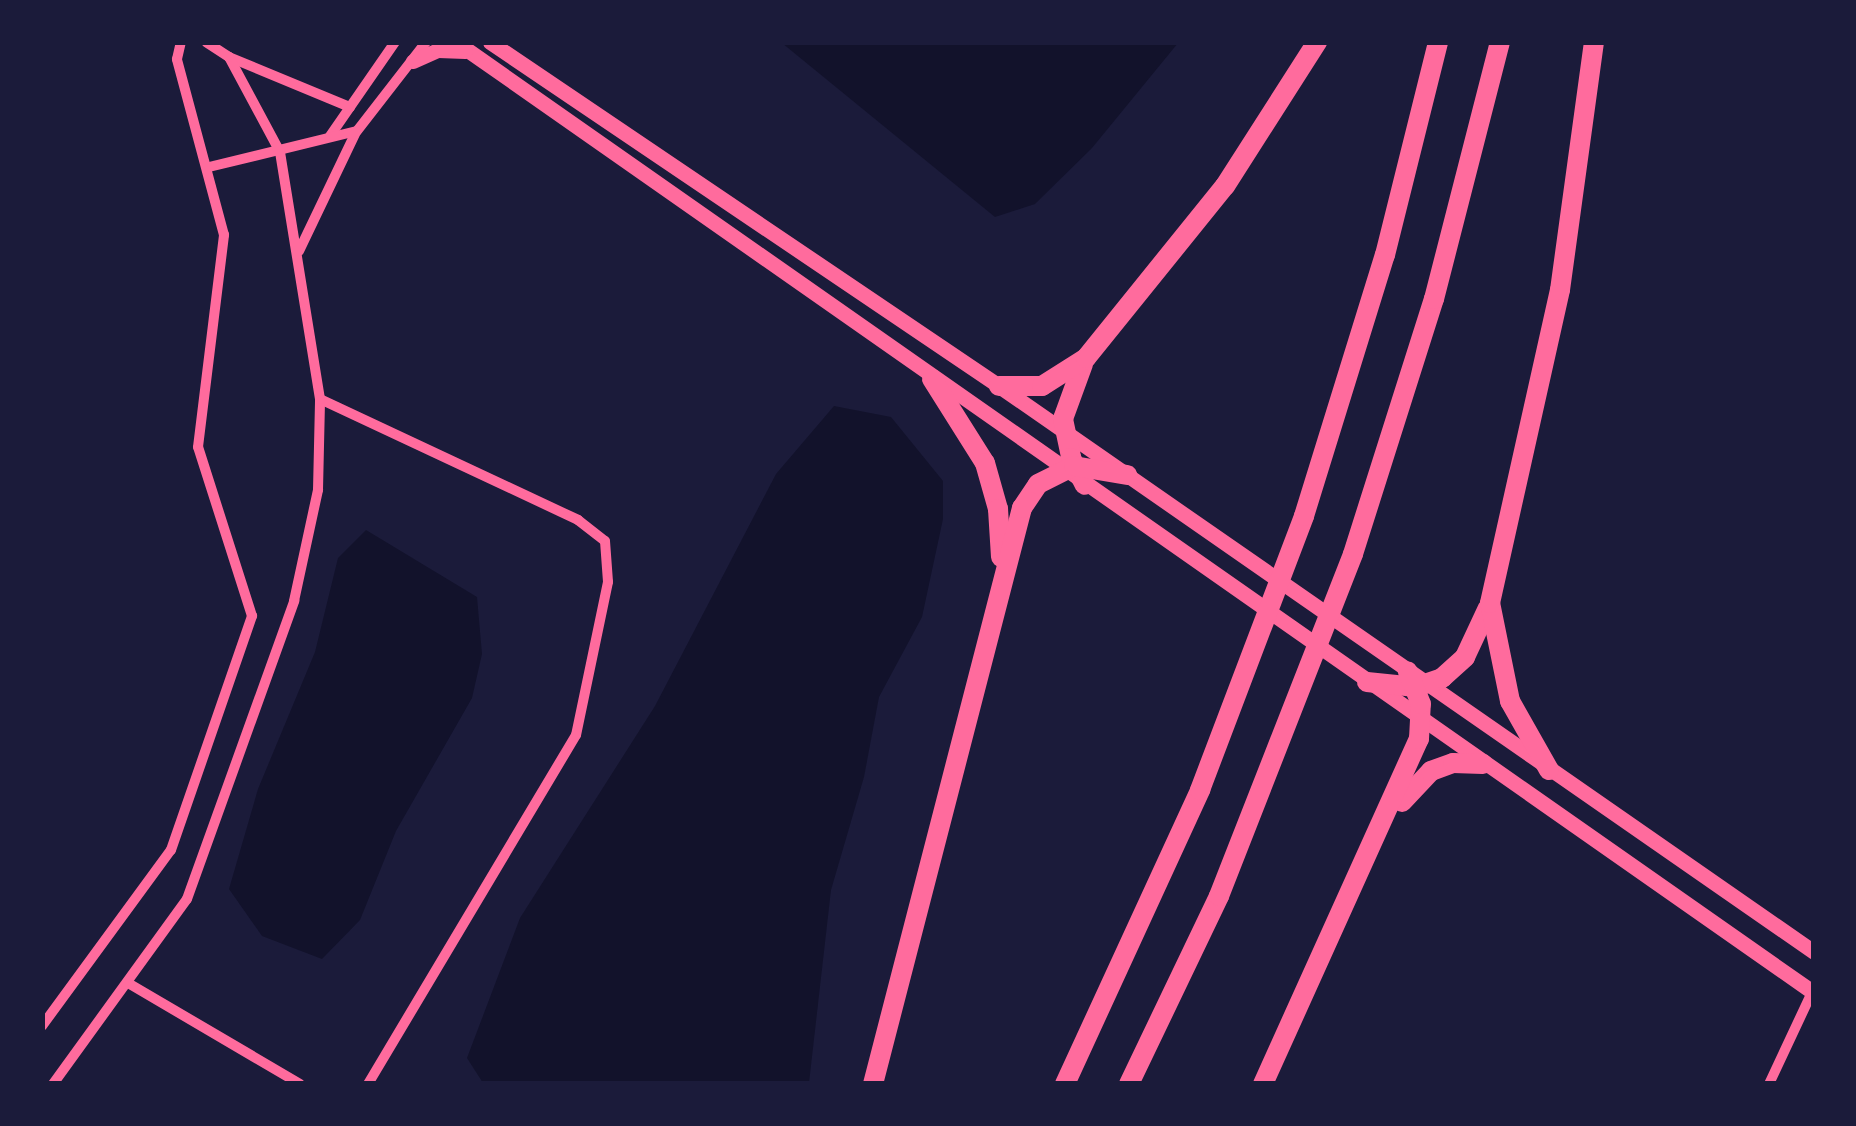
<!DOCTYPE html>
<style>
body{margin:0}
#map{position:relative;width:1856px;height:1126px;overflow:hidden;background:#1b1b3a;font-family:"Playfair Display",serif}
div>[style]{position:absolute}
.water>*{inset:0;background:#12122b}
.minor>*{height:10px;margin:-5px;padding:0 5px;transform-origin:5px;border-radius:5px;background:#ff6b9d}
.secondary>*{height:15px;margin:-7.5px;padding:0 7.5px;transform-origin:7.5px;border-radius:7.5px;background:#ff6b9d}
.motorway>*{height:20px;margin:-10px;padding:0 10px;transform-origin:10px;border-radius:10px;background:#ff6b9d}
span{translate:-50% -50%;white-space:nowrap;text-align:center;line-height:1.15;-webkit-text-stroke:8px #1b1b3a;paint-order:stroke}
.frame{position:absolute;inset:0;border:45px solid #1b1b3a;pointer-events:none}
</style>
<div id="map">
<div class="water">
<div style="clip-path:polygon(782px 43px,1178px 43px,1092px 148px,1035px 204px,995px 217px)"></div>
<div style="clip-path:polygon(834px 406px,891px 417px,943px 481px,943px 519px,922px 617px,879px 697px,864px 777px,831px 890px,809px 1083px,483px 1083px,467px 1058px,520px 918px,655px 706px,776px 474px)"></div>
<div style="clip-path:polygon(366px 530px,477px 597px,482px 654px,472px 698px,396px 831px,360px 920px,322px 959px,262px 936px,229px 889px,258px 789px,315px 652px,338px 558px)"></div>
</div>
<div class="minor">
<div style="left:229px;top:57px;width:131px;rotate:22.5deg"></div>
<div style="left:330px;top:136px;width:114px;rotate:-55.3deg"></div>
<div style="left:209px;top:167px;width:152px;rotate:-13.7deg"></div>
<div style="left:357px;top:131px;width:113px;rotate:-52.2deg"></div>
<div style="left:299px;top:251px;width:132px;rotate:-64.4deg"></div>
<div style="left:320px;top:399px;width:285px;rotate:25.1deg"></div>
<div style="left:578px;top:520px;width:34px;rotate:38deg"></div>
<div style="left:605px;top:541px;width:41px;rotate:85.8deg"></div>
<div style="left:608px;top:582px;width:156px;rotate:101.8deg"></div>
<div style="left:576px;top:735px;width:406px;rotate:120.8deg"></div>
<div style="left:128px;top:983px;width:199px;rotate:30.4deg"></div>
<div style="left:42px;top:1026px;width:218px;rotate:-53.8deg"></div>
<div style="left:171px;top:850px;width:248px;rotate:-70.9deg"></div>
<div style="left:252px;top:616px;width:177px;rotate:-107.7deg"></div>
<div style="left:198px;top:447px;width:214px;rotate:-83deg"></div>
<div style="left:224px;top:235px;width:182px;rotate:-105deg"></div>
<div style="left:177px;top:59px;width:17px;rotate:-77deg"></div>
<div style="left:53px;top:1084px;width:228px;rotate:-54.1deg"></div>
<div style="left:187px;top:899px;width:317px;rotate:-70.2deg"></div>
<div style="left:294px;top:601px;width:114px;rotate:-77.8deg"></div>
<div style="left:318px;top:490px;width:91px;rotate:-88.7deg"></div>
<div style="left:320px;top:399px;width:250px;rotate:-99.2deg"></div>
<div style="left:280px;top:152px;width:108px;rotate:-118.2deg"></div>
<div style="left:229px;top:57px;width:27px;rotate:-147deg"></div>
<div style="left:1769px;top:1084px;width:102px;rotate:-64.9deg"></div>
</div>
<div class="secondary">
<div style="left:456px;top:42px;width:1658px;rotate:35deg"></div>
<div style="left:490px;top:42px;width:614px;rotate:34.05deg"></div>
<div style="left:999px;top:386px;width:992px;rotate:34.78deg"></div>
<div style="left:413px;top:61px;width:27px;rotate:-24deg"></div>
<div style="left:438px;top:50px;width:27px;rotate:2deg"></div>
</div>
<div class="motorway">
<div style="left:1083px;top:364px;width:59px;rotate:110deg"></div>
<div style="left:1063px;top:419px;width:40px;rotate:78deg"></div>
<div style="left:1071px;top:458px;width:30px;rotate:63deg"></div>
<div style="left:932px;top:379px;width:99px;rotate:57.8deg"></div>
<div style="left:985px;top:463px;width:48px;rotate:74.2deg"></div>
<div style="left:998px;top:509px;width:48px;rotate:86.4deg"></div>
<div style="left:999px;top:386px;width:43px"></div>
<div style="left:1042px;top:386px;width:52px;rotate:-32.5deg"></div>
<div style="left:1086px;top:358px;width:221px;rotate:-51.1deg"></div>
<div style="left:1225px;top:186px;width:171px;rotate:-57.4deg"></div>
<div style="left:1367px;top:682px;width:49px;rotate:5.8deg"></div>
<div style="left:1416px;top:687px;width:28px;rotate:-19deg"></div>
<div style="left:1442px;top:678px;width:31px;rotate:-42deg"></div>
<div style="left:1465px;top:657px;width:54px;rotate:-64.9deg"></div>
<div style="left:1549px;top:770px;width:79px;rotate:-119.5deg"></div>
<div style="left:1510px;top:701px;width:100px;rotate:-101.5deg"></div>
<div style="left:1490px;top:603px;width:321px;rotate:-77.4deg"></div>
<div style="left:1560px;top:290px;width:250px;rotate:-82.2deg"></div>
<div style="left:1402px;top:802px;width:42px;rotate:-46.9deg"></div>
<div style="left:1431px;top:771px;width:23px;rotate:-20deg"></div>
<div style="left:1453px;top:763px;width:30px;rotate:2deg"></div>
<div style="left:873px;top:1084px;width:595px;rotate:-75.5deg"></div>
<div style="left:1022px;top:508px;width:29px;rotate:-56deg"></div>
<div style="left:1038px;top:484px;width:40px;rotate:-26.6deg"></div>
<div style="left:1074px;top:466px;width:54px;rotate:9.6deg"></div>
<div style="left:1065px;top:1084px;width:324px;rotate:-65.3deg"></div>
<div style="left:1200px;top:790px;width:293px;rotate:-69.2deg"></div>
<div style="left:1304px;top:516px;width:273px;rotate:-72.8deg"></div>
<div style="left:1385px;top:255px;width:219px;rotate:-76deg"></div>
<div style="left:1129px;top:1084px;width:208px;rotate:-64.4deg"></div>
<div style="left:1219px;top:896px;width:367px;rotate:-68.6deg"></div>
<div style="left:1353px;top:554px;width:268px;rotate:-72.4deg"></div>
<div style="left:1434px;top:299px;width:265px;rotate:-75.6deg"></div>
<div style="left:1263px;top:1084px;width:379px;rotate:-65.7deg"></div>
<div style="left:1419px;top:739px;width:35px;rotate:-87deg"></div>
<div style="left:1421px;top:704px;width:35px;rotate:-112deg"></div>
</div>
<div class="frame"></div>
</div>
